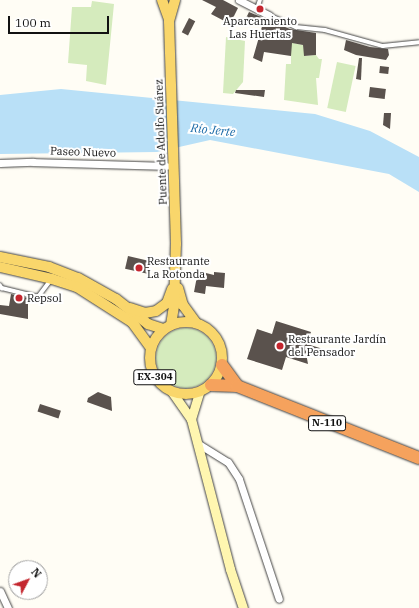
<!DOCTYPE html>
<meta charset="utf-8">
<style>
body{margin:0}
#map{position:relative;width:419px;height:608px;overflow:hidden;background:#fffdf5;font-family:"IBM Plex Serif",serif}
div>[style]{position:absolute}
.green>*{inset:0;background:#d5ebbd;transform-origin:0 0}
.round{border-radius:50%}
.water>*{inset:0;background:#b9e0f7}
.building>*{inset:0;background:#5a524d;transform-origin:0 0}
.roads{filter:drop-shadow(0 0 1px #444) drop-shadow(0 0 1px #444)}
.lane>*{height:3.5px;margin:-1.75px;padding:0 1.75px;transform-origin:1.75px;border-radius:1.75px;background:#fff}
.street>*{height:7px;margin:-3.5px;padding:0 3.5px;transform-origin:3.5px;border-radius:3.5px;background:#fff}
.secondary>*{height:9px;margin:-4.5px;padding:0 4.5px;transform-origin:4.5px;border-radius:4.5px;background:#fff6b0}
.primary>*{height:10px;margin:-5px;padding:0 5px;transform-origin:5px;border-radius:5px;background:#f9d66b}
.primary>.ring{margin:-5px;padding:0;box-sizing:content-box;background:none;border:10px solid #f9d66b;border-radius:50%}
.highway>*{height:12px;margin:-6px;padding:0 6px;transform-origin:6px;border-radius:6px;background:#f5a25d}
.dots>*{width:11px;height:11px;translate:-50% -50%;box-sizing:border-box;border:2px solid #fff;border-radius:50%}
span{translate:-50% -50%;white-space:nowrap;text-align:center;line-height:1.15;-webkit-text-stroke:4px #fff;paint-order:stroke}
.shield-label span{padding:1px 3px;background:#fff;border:1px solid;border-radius:3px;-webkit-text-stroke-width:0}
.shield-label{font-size:10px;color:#111;font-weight:700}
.poi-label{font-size:11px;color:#111}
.left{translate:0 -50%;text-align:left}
.street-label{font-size:11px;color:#111}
.water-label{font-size:12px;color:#1768a6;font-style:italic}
.north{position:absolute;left:8px;top:560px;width:40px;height:40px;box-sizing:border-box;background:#fff;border:1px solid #a0a0a0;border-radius:50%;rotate:49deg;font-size:11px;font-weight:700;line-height:16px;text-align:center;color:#111}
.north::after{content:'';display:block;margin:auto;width:14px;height:18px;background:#c4262e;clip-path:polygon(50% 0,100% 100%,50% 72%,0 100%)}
.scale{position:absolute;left:8px;top:16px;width:101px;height:18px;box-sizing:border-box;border:2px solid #111;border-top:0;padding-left:5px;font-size:12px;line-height:14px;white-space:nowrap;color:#111;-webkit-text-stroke:3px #fff;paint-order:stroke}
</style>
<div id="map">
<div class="green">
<div style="clip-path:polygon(92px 1px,114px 4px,106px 85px,86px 81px,87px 65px,68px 63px,72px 7px,91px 7px)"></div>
<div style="clip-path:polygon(226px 37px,245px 41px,243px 82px,233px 94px,223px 93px)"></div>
<div style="clip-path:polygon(288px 42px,303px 45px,305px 56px,316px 55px,319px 59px,322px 59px,319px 78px,316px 78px,318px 105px,284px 100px,286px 64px,291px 64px,291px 51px)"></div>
<div style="left:337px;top:62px;width:19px;height:47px;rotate:12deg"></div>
<div class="round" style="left:156px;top:328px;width:60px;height:60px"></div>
</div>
<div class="water">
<div style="clip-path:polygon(61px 89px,315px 114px,370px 131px,419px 157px,419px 192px,389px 174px,210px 140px,157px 152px,0 154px,0 95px)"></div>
</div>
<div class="building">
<div style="clip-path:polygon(202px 0,223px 0,238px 8px,230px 24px,211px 14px,216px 7px)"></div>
<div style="clip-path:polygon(249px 12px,290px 29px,316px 33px,316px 55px,304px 56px,303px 45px,292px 43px,291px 56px,264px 52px,262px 62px,253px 58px,263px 23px,246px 18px)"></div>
<div style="left:189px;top:18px;width:7px;height:16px;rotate:27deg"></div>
<div style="clip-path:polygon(346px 40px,370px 47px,388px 49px,389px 55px,386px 60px,356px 55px,344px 50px)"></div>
<div style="clip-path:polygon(359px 58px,362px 58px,361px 80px,356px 79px)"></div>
<div style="left:380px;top:66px;width:9px;height:7px;rotate:6deg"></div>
<div style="left:370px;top:87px;width:16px;height:10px;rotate:7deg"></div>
<div style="clip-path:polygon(236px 90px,265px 90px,264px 97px,235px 93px)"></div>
<div style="clip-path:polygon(384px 113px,391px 113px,390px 129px,383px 125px)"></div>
<div style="left:128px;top:256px;width:23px;height:13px;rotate:13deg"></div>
<div style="clip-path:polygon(198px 271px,214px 275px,214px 272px,225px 273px,224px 288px,206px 286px,205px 294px,194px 292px)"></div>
<div style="clip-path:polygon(11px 294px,28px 298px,28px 319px,0 314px,0 305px,9px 306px)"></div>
<div style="clip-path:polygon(276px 321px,311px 332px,307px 344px,323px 349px,320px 358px,306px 353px,308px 364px,286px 357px,282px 370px,247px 359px,257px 329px,272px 334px)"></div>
<div style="clip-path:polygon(98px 392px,111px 397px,112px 411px,87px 402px,88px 398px)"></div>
<div style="left:40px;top:404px;width:22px;height:8px;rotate:18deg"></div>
</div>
<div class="roads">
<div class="lane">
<div style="left:257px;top:9px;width:9px;rotate:-72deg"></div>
<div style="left:269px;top:15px;width:30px;rotate:24deg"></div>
<div style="left:296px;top:27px;width:29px;rotate:6deg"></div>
<div style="left:325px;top:30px;width:60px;rotate:15.4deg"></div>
<div style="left:383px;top:46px;width:36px;rotate:-6deg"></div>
<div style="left:0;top:285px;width:4px;rotate:56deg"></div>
<div style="left:2px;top:288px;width:37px;rotate:14deg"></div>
<div style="left:38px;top:297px;width:20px;rotate:-53deg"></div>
</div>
<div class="street">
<div style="left:239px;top:0;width:34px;rotate:27deg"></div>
<div style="left:0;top:163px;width:33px;rotate:-2deg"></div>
<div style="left:33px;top:162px;width:133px;rotate:1.7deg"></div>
<div style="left:197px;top:443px;width:36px;rotate:32deg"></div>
<div style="left:228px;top:462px;width:20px;rotate:57deg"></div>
<div style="left:239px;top:479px;width:126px;rotate:71.6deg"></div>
<div style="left:0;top:591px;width:19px;rotate:65deg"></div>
</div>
<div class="secondary">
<div style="left:172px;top:392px;width:33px;rotate:55deg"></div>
<div style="left:191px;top:419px;width:155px;rotate:75.4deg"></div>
<div style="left:230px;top:569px;width:41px;rotate:71.6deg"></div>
<div style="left:191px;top:419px;width:28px;rotate:-73deg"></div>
</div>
<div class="primary">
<div style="left:162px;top:0;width:20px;rotate:70deg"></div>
<div style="left:0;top:257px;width:50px;rotate:11.5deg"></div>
<div style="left:49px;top:267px;width:31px;rotate:21deg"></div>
<div style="left:78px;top:278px;width:43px;rotate:28.9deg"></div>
<div style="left:116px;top:299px;width:41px;rotate:38deg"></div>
<div style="left:148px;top:324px;width:16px;rotate:18deg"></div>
<div style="left:0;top:267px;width:53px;rotate:13deg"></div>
<div style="left:52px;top:279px;width:26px;rotate:18deg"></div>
<div style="left:77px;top:287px;width:65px;rotate:32.5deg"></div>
<div style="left:132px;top:322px;width:32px;rotate:54deg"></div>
<div style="left:178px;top:288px;width:18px;rotate:74deg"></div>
<div style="left:183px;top:305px;width:22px;rotate:54deg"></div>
<div style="left:130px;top:308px;width:16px;rotate:18deg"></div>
<div style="left:145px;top:313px;width:11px;rotate:-10deg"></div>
<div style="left:156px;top:311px;width:14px;rotate:-36deg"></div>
<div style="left:167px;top:303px;width:15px;rotate:-70deg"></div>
<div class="ring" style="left:150px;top:322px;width:62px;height:62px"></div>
<div style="left:171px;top:325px;width:19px;rotate:-81deg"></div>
<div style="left:174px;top:306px;width:62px;rotate:-88.2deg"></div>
<div style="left:176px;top:244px;width:223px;rotate:-91.8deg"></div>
<div style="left:169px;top:21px;width:22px;rotate:-74deg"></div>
</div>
<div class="highway">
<div style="left:222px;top:365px;width:26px;rotate:54deg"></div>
<div style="left:211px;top:385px;width:26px;rotate:2deg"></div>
<div style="left:237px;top:386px;width:196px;rotate:21.6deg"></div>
</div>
</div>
<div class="dots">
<div style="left:260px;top:9px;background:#c4262e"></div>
<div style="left:139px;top:268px;background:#c4262e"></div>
<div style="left:19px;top:298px;background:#c4262e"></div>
<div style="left:280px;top:346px;background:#c4262e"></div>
</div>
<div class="shield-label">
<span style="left:155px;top:377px">EX-304</span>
<span style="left:327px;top:423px">N-110</span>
</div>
<div class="poi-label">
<span style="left:260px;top:28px">Aparcamiento<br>Las Huertas</span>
<span class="left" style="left:147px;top:268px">Restaurante<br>La Rotonda</span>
<span class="left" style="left:27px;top:298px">Repsol</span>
<span class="left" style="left:288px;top:346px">Restaurante Jardín<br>del Pensador</span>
</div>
<div class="street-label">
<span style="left:161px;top:142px;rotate:-92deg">Puente de Adolfo Suárez</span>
<span style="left:83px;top:152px;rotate:2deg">Paseo Nuevo</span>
</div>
<div class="water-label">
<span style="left:213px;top:130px;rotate:6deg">Río Jerte</span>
</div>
<div class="north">N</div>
<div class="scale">100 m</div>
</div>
